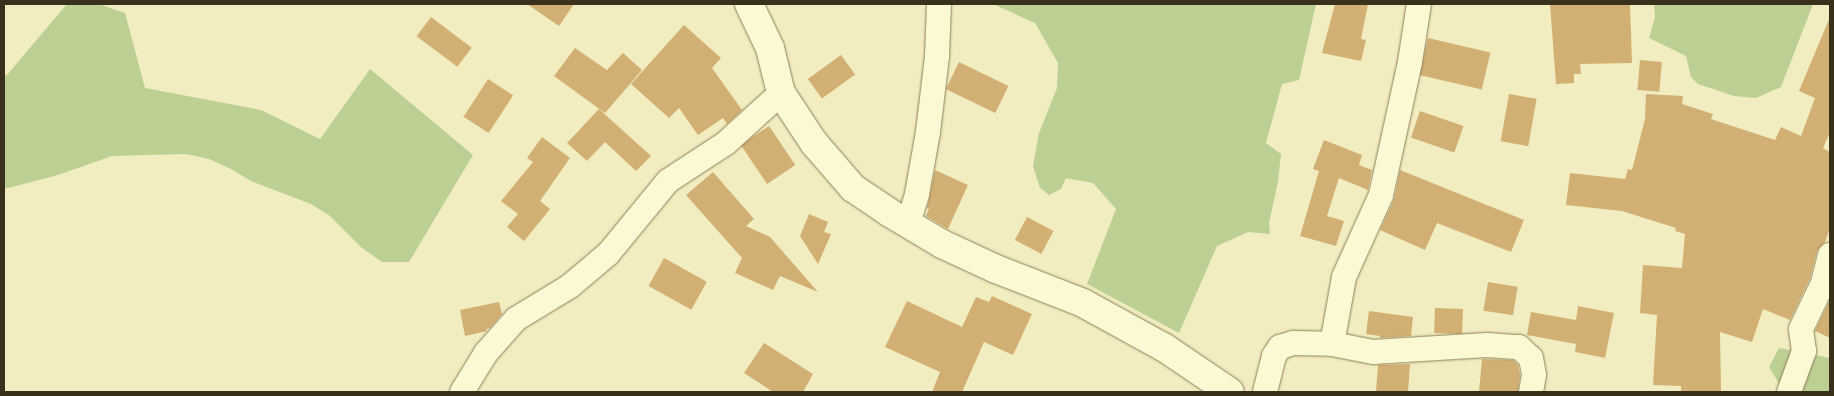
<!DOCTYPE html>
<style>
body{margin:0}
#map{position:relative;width:1834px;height:396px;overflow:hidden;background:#f1edc0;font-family:Lora,serif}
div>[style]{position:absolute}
.green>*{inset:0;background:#bcd094}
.building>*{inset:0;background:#d2b073;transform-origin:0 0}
.roads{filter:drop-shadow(0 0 1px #8c7f57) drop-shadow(0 0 1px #8c7f57)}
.minor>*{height:24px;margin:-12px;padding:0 12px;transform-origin:12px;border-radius:12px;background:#fbf8d4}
.tertiary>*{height:28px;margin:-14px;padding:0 14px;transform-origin:14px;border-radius:14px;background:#fbf8d4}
span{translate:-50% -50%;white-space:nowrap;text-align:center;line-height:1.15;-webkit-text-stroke:4px #f8f5d1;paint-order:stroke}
.frame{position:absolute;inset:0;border:5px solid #3a311c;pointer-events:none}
</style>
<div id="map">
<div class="green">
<div style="clip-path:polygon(67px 4px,99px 4px,125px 13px,145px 88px,261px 110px,320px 139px,370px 69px,473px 155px,409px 262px,382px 262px,362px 248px,330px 216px,311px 204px,251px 181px,231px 169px,209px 159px,186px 154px,112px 156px,58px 175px,4px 189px,4px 75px,7px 75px)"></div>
<div style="clip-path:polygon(993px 4px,1316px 4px,1299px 80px,1282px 84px,1266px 143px,1281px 154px,1278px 182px,1269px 223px,1270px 234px,1248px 232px,1217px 246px,1179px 333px,1087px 284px,1116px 209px,1093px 183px,1066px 178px,1061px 189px,1049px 195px,1040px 188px,1033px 166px,1039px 133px,1057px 88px,1058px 63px,1035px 23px)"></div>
<div style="clip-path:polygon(1654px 4px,1813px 4px,1781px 87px,1756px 98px,1734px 96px,1698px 84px,1691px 77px,1686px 56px,1649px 38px,1655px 17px)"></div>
<div style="clip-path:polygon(1779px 348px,1830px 358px,1830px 392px,1784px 392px,1769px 367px)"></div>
</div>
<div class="building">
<div style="clip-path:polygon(527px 4px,574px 4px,559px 26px)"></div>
<div style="clip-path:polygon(1335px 4px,1368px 4px,1361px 39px,1366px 40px,1361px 61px,1322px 53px)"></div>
<div style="clip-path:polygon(1550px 4px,1630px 4px,1632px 63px,1580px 64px,1581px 74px,1574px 74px,1574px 83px,1556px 84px)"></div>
<div style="left:431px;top:17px;width:51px;height:24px;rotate:37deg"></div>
<div style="clip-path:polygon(1830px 17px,1830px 132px,1823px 148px,1830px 152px,1830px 228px,1825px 242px,1817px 251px,1810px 278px,1790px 320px,1763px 309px,1752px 342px,1720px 332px,1721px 392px,1681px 392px,1681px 386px,1653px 385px,1657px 315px,1640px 313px,1643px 265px,1682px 268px,1685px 234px,1675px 231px,1676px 228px,1622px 211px,1566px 205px,1570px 173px,1625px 179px,1628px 169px,1632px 170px,1645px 119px,1646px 94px,1683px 96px,1682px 104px,1713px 114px,1711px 119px,1775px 140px,1781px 127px,1801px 136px,1815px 98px,1799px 91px)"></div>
<div style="clip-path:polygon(684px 25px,721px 58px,712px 68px,742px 110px,727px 124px,723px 118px,698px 135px,679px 108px,669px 118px,631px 84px)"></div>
<div style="left:1428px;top:38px;width:64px;height:38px;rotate:13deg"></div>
<div style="clip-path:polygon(575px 48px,607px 70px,623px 53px,642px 70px,605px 113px,554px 76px)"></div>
<div style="left:841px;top:55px;width:24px;height:41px;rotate:54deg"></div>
<div style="left:1640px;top:60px;width:22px;height:30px;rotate:5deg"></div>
<div style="left:959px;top:62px;width:55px;height:30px;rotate:26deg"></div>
<div style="left:488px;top:79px;width:30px;height:45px;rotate:33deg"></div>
<div style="left:1509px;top:94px;width:28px;height:48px;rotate:10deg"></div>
<div style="clip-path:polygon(599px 109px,651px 156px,636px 171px,605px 142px,587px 161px,567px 143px)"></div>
<div style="left:1420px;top:111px;width:46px;height:28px;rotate:19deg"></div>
<div style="left:769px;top:126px;width:47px;height:34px;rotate:56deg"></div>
<div style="clip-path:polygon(542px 137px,570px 158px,540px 201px,550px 209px,524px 241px,507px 227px,518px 214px,501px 201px,533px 162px,527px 158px)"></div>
<div style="clip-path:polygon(1324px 140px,1362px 155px,1359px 165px,1372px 170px,1368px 190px,1339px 178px,1327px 216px,1344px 221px,1336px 246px,1300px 236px,1319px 171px,1313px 169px)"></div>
<div style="clip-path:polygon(935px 170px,968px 185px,948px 229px,926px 216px,929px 209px,927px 208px)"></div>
<div style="clip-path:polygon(1400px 170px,1524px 220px,1511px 252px,1437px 223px,1425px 250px,1380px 230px,1394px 200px)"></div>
<div style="clip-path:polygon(713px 172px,754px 219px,746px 226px,770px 237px,818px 292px,780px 276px,773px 290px,735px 273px,742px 258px,686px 195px)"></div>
<div style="clip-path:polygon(809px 214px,828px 222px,824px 232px,831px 234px,818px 264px,800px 236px)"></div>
<div style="left:1027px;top:217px;width:30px;height:26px;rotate:28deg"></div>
<div style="left:664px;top:258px;width:49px;height:32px;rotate:29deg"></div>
<div style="left:1488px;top:282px;width:30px;height:29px;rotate:9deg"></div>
<div style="clip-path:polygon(992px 296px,1032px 314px,1013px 355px,984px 342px,962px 392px,932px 392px,940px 372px,885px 347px,907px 301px,962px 327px,976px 297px,989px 302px)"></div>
<div style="clip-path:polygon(1830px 300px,1830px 338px,1815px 331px)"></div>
<div style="clip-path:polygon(499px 302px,502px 314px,490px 328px,486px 329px,487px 331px,465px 336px,460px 310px)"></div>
<div style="clip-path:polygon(1578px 306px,1614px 313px,1605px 358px,1575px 352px,1576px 344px,1527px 335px,1531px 312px,1576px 320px)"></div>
<div style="left:1435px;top:308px;width:28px;height:25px;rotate:2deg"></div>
<div style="clip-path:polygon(1369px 311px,1413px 317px,1411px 336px,1380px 338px,1380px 336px,1366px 334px)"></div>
<div style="clip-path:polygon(764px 343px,813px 374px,803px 392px,773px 392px,744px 373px)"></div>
<div style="clip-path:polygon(1482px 359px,1513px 360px,1518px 365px,1520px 375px,1518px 392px,1479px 392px)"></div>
<div style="clip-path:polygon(1410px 364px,1408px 392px,1376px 392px,1378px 365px)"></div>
</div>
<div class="roads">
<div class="minor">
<div style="left:908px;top:224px;width:31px;rotate:-73deg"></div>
<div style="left:917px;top:194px;width:63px;rotate:-79.9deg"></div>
<div style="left:928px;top:132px;width:77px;rotate:-83.2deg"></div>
<div style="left:937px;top:56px;width:52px;rotate:-87.8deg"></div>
<div style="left:1332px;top:344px;width:42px;rotate:11deg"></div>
<div style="left:1373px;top:352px;width:114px;rotate:-3.5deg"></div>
<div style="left:1487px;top:345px;width:32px;rotate:4deg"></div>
<div style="left:1519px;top:347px;width:16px;rotate:43deg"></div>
<div style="left:1531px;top:358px;width:17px;rotate:80deg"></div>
<div style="left:1534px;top:375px;width:17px;rotate:100deg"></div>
<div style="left:462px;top:392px;width:46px;rotate:-58.4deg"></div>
<div style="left:486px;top:353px;width:45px;rotate:-48.6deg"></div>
<div style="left:516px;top:319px;width:63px;rotate:-31.4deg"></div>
<div style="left:570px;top:286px;width:50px;rotate:-40.1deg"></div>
<div style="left:608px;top:254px;width:94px;rotate:-50.6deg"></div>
<div style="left:668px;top:181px;width:69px;rotate:-33.2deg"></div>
<div style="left:726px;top:143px;width:74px;rotate:-42.3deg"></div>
<div style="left:1265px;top:392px;width:37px;rotate:-76deg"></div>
<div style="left:1274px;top:356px;width:11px;rotate:-56deg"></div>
<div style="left:1280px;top:347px;width:14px;rotate:-17deg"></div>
<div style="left:1293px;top:343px;width:39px;rotate:1deg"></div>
<div style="left:1332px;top:344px;width:68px;rotate:-79.8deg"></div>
<div style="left:1344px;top:277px;width:90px;rotate:-65.7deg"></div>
<div style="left:1381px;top:195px;width:136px;rotate:-77.7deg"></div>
<div style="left:1410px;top:62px;width:59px;rotate:-81.2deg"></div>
<div style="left:1789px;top:392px;width:44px;rotate:-69.9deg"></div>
<div style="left:1804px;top:351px;width:22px;rotate:-98deg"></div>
<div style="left:1801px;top:329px;width:51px;rotate:-64.4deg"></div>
<div style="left:1823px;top:283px;width:29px;rotate:-76deg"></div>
</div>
<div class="tertiary">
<div style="left:749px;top:4px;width:49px;rotate:64.5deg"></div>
<div style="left:770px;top:48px;width:46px;rotate:76.3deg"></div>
<div style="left:781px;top:93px;width:60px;rotate:56.6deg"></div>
<div style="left:814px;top:143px;width:60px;rotate:49.1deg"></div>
<div style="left:853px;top:188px;width:45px;rotate:34deg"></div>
<div style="left:890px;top:213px;width:61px;rotate:30.8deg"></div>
<div style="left:942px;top:244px;width:60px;rotate:24.8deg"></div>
<div style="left:996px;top:269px;width:93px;rotate:21.3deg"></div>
<div style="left:1083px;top:303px;width:94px;rotate:28.8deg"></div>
<div style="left:1165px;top:348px;width:78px;rotate:34.1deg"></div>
</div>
</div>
<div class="frame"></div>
</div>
